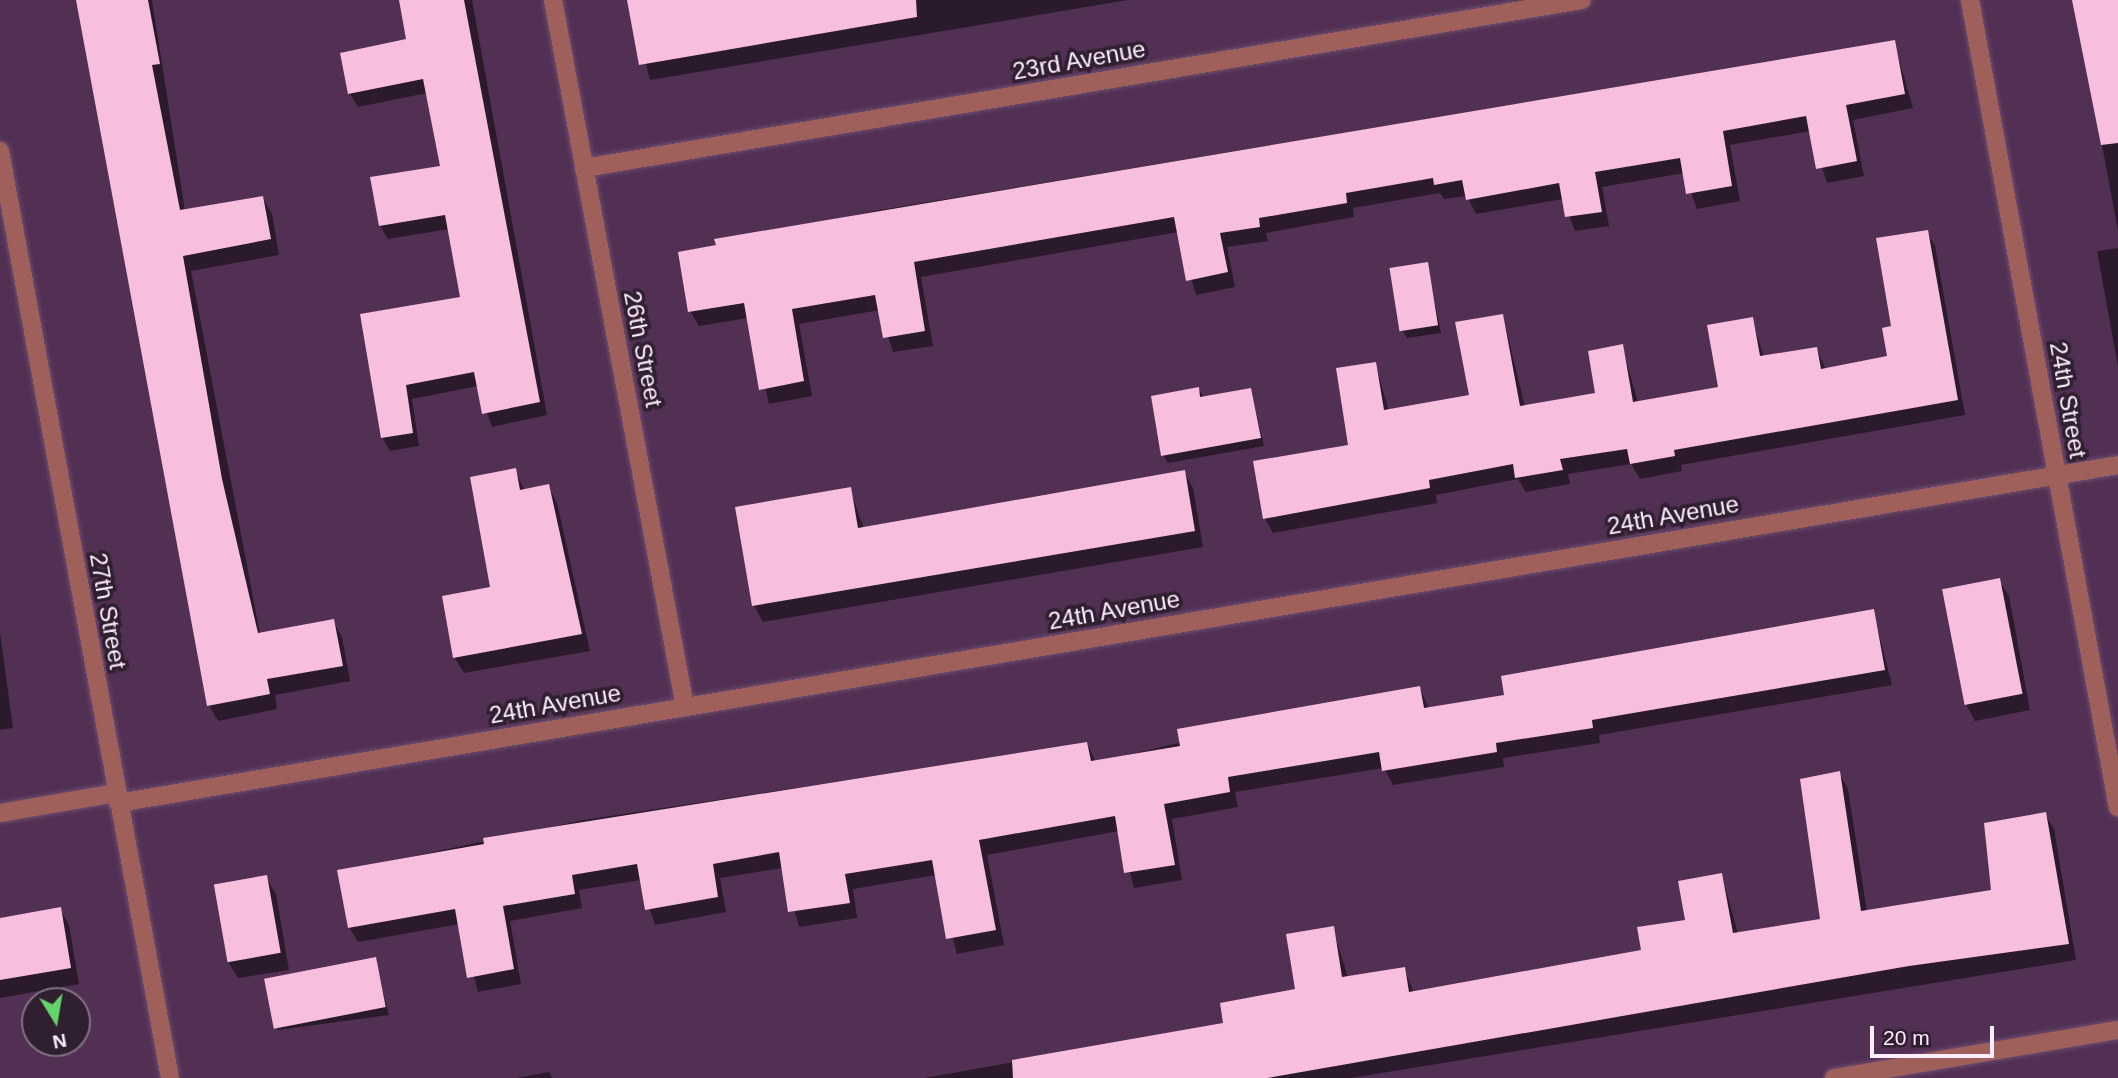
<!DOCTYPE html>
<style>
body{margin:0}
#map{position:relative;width:2118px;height:1078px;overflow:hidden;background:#523054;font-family:Helvetica,sans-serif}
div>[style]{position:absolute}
.shadow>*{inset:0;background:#0007}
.building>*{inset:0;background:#f7bedd;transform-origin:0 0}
.roads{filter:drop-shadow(0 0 2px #6e4e6f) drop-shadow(0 0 2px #6e4e6f)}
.minor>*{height:18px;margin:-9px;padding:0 9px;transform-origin:9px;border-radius:9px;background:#9f605b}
span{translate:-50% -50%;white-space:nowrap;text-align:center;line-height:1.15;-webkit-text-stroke:7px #2f1f30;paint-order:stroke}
.street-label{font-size:24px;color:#feedff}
.north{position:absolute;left:21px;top:987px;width:70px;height:70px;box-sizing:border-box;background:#2f1f30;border:2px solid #827183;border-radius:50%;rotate:169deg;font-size:19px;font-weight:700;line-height:28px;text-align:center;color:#feedff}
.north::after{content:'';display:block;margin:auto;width:24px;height:32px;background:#62d469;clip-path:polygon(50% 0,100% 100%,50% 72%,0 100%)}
.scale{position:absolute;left:1870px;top:1026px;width:124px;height:32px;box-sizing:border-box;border:4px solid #feedff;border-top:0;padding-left:9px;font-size:21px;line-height:24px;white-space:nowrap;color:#feedff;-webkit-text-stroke:5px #2f1f30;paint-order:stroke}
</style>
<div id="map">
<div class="shadow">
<div style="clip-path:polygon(77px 0,152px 0,185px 211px,263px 198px,272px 214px,279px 255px,191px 271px,260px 634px,333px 621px,342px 637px,350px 681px,275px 695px,277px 709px,218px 721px,209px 705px)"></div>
<div style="clip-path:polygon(400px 0,472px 0,547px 415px,492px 427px,478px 386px,412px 399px,419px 446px,390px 451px,382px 437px,362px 315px,463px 299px,449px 229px,388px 239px,380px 226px,442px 167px,427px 93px,358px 107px,350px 94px,342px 54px,408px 40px)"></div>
<div style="clip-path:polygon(629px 0,1128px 0,650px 80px)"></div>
<div style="clip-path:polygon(2075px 0,2118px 0,2118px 231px)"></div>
<div style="clip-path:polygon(1894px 42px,1913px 108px,1853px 120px,1864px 176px,1827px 183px,1811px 131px,1730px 145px,1740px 201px,1697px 209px,1684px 173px,1602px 187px,1609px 226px,1575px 231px,1563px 199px,1476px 214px,1467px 196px,1444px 199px,1440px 193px,1353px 208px,1354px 217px,1266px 233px,1268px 241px,1227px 247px,1235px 287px,1196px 295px,1178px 232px,921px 277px,933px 346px,893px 352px,880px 310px,799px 324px,812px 396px,769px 404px,748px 318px,699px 326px,690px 311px,680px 253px,874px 211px)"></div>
<div style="clip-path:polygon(1927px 232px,1935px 246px,1965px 415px,1681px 465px,1682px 471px,1640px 479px,1631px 464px,1568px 474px,1570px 484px,1526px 492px,1518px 479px,1436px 495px,1437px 503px,1273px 533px,1265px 518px,1350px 447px,1375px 363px,1389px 411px,1471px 396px,1503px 316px,1525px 407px,1597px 394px,1622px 346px,1638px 403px,1720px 389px,1752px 319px,1764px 357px,1817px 349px,1826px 370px,1889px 358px)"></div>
<div style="clip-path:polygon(2118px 248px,2118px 367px,2097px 251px)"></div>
<div style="clip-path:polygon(1427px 264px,1441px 333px,1407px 338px,1402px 330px)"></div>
<div style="clip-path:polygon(1199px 389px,1204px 398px,1251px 390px,1264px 446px,1168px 463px,1163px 455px)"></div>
<div style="clip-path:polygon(515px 470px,525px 491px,548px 486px,557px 503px,590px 651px,464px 673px,454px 657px,492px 589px)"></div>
<div style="clip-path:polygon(1184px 472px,1193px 488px,1203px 547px,763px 622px,754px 606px,737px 509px,850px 489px,864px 529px)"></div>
<div style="clip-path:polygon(1999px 580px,2009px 596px,2030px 710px,1975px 721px,1966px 704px)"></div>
<div style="clip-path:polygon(1873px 611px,1892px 685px,1599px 735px,1600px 743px,1503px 758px,1504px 767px,1393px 785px,1384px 768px,1235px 792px,1238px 807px,1172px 819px,1182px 880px,1134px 888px,1119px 831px,987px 855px,1004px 945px,957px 954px,936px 875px,853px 889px,857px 918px,799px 927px,783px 868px,720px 878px,726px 912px,655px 925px,641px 880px,579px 890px,582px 908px,510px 921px,521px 984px,478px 992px,460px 924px,358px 942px,349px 927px,339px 872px,584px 820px,1087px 744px,1096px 762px,1420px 688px,1429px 709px,1506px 697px)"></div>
<div style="clip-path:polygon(0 633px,13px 728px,0 730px)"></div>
<div style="clip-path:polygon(1839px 773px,1848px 789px,1867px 912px,1993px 892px,2045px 814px,2054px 829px,2076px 960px,1351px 1078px,925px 1078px,1225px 1024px,1297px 991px,1333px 928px,1348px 978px,1404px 969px,1414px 993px,1643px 952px,1687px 921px,1722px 875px,1738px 934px,1822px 920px)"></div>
<div style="clip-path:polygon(266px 877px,276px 894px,289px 970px,238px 978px,228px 962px)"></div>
<div style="clip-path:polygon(60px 909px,69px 925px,79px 984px,0 998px,0 920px)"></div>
<div style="clip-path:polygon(375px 959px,389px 1015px,278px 1030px,274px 1023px)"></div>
<div style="clip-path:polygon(549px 1072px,552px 1078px,517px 1078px)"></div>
</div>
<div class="building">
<div style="clip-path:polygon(76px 0,148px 0,160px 64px,152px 65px,180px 210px,263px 196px,271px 239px,183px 256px,222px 479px,258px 633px,334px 619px,343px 666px,267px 679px,270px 694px,207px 706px)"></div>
<div style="clip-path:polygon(399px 0,464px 0,540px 402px,482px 414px,474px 372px,406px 385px,413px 433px,381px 438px,360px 314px,460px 297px,445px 215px,379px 226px,370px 177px,440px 166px,423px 79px,348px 94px,340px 53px,406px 39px)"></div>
<div style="clip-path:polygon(627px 0,916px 0,917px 17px,639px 65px)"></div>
<div style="clip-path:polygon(2072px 0,2118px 0,2118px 143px,2101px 145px)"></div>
<div style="clip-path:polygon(1895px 40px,1905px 94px,1846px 105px,1857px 161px,1816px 169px,1806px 116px,1723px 131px,1732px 186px,1686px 194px,1680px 158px,1595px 172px,1602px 212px,1565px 217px,1559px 183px,1466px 200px,1462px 180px,1434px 185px,1433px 178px,1346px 193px,1347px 203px,1259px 218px,1260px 227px,1220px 233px,1228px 272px,1186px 281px,1174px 217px,914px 262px,925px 331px,883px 338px,875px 295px,792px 309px,804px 381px,759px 390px,744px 303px,688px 312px,678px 252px,716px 245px,714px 239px)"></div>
<div style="clip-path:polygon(1928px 230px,1958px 400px,1674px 450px,1675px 456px,1630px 464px,1627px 449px,1560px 459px,1563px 470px,1515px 478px,1513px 464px,1429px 480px,1430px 488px,1263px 519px,1253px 461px,1348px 445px,1336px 368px,1376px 362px,1384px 410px,1469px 395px,1455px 322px,1503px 314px,1520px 406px,1595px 393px,1588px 351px,1623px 344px,1633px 402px,1718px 387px,1707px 325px,1753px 317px,1760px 356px,1817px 347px,1821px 369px,1887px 356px,1882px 328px,1891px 326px,1876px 238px)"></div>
<div style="left:1428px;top:262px;width:64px;height:39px;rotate:81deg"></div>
<div style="clip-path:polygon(1199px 387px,1200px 397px,1251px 388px,1261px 438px,1161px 456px,1151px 396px)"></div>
<div style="clip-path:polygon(516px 468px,520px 490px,549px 484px,582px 634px,453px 658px,442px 596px,490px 587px,470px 477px)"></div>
<div style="clip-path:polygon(1185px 470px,1195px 531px,752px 606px,735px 507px,851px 487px,858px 528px)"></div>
<div style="left:2000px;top:578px;width:118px;height:59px;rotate:79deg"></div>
<div style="clip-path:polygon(1874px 609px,1885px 670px,1592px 720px,1593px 728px,1496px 743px,1497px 752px,1382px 771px,1379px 752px,1228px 777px,1230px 792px,1164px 804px,1175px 865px,1124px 873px,1115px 816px,979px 840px,996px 930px,946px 939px,932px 860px,845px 874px,850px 903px,788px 912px,779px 852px,713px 864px,718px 897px,645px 910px,637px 864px,572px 875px,575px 894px,503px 906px,514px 969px,467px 978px,455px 909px,348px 928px,337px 870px,484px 844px,483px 838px,1087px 742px,1091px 761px,1180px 746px,1177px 729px,1420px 686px,1424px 708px,1504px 695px,1501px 676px)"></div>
<div style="clip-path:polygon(1840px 771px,1861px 911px,1991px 890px,1984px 823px,2046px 812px,2069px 944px,1909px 966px,1267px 1078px,1013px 1078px,1012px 1060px,1223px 1023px,1220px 1003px,1295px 989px,1286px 934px,1334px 926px,1342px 977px,1405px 967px,1409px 992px,1641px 950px,1637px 927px,1685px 920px,1678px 881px,1722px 873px,1733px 933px,1820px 919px,1800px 779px)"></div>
<div style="left:267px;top:875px;width:79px;height:54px;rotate:80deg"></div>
<div style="clip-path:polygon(61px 907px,71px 968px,0 980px,0 918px)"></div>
<div style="left:376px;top:957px;width:51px;height:114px;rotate:79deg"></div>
</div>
<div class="roads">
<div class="minor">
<div style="left:553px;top:0;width:719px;rotate:79.42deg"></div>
<div style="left:1970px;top:0;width:821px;rotate:79.62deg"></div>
<div style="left:0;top:151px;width:942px;rotate:79.61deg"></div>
<div style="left:584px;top:168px;width:1012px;rotate:-9.56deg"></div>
<div style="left:118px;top:803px;width:2028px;rotate:-9.59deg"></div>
<div style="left:0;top:813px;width:118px;rotate:-9.8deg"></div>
<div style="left:1834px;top:1078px;width:288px;rotate:-9.6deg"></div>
</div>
</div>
<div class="street-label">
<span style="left:1079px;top:60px;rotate:-10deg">23rd Avenue</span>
<span style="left:643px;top:349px;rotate:79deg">26th Street</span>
<span style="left:2068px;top:400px;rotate:80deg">24th Street</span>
<span style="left:1673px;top:515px;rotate:-10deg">24th Avenue</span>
<span style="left:1114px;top:610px;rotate:-10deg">24th Avenue</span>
<span style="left:108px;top:611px;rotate:80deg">27th Street</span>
<span style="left:555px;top:704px;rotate:-10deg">24th Avenue</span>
</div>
<div class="north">N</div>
<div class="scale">20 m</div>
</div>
